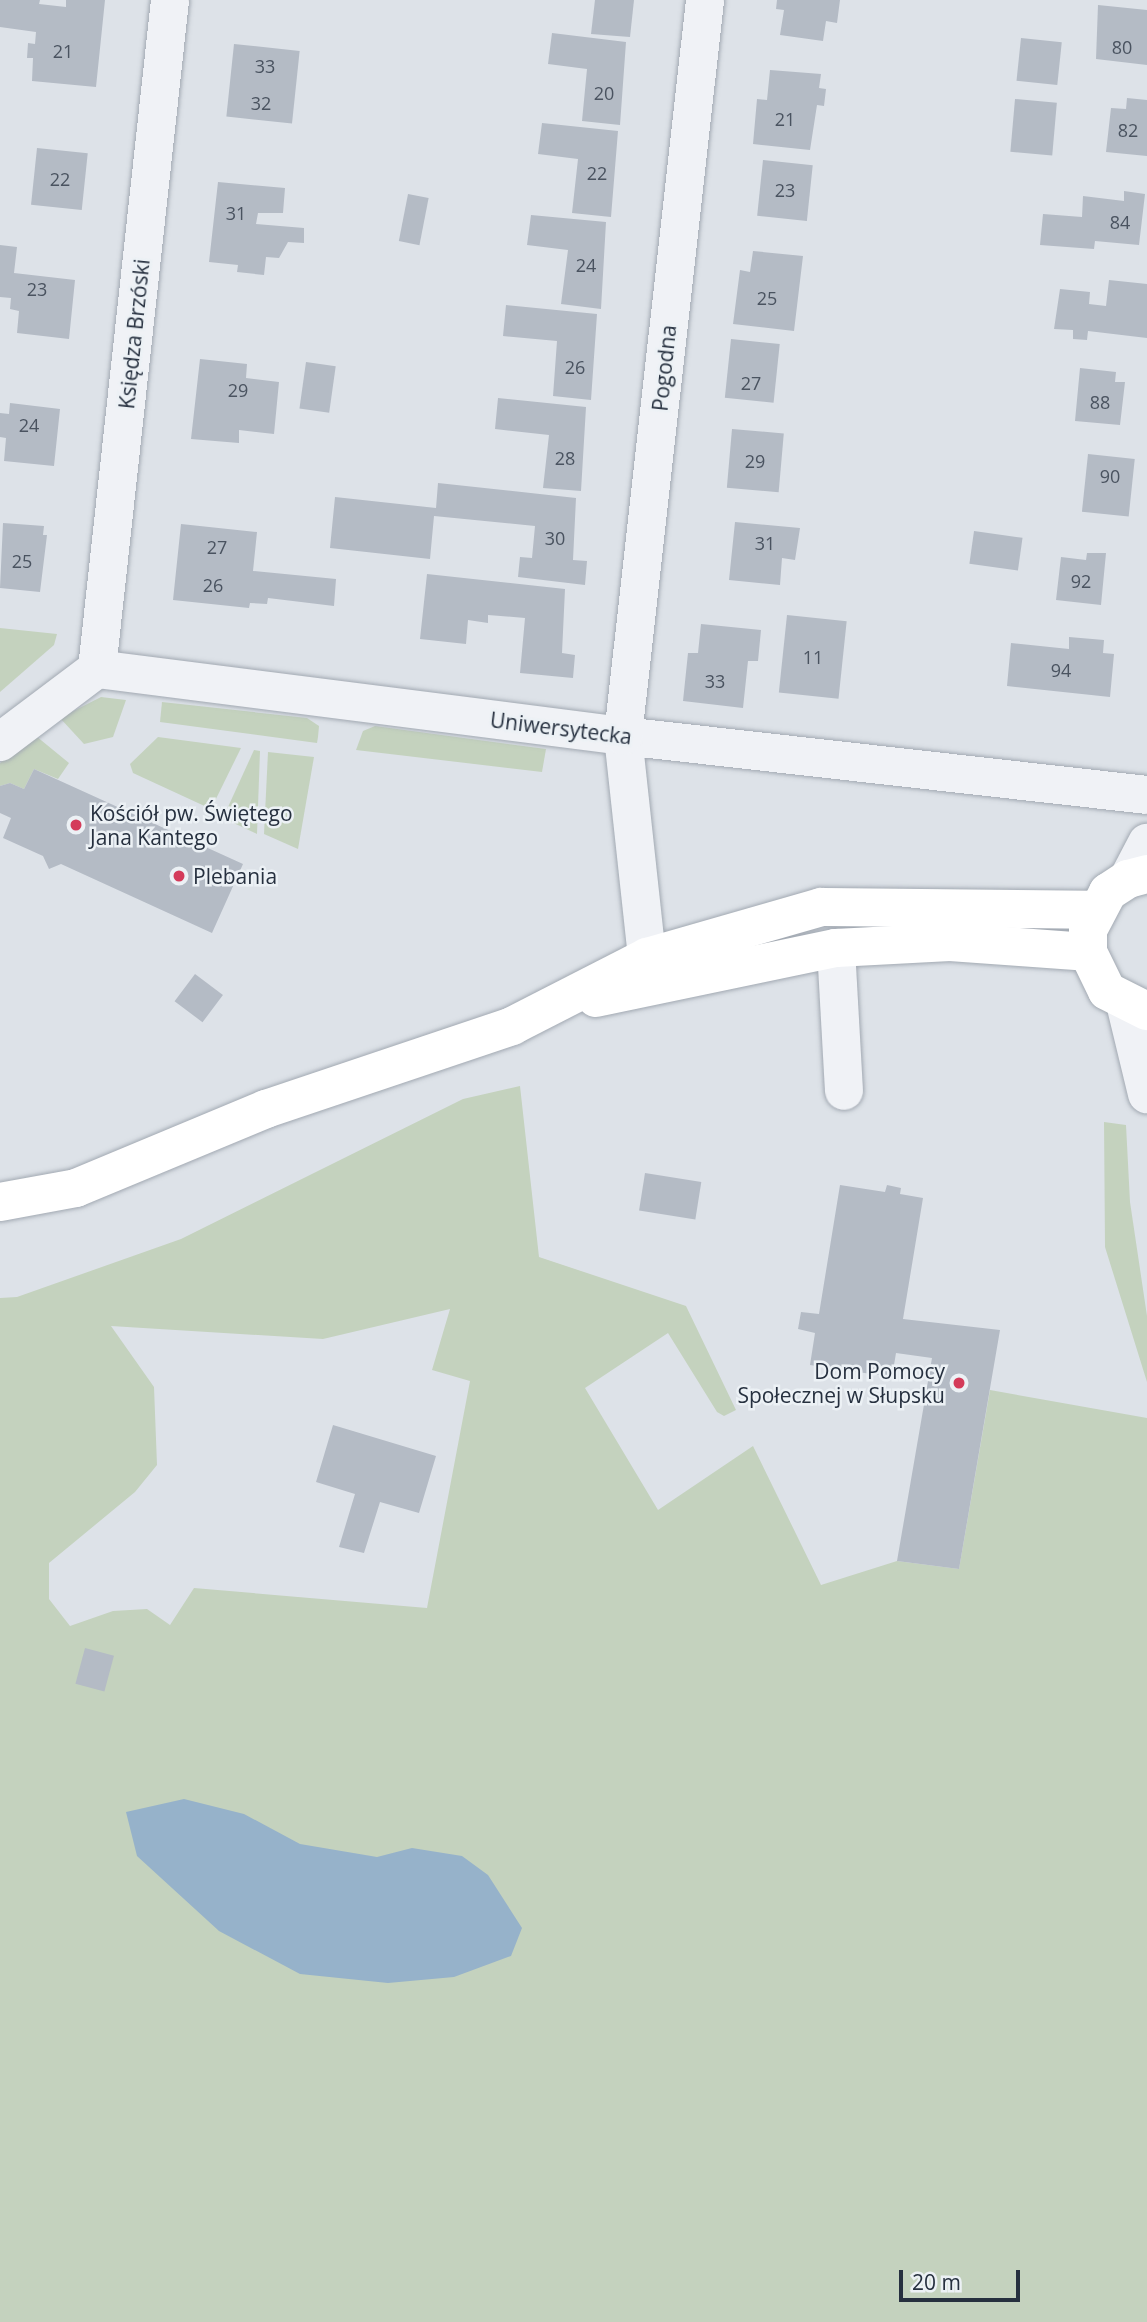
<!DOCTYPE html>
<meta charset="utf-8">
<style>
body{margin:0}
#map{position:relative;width:1147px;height:2322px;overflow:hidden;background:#dde2e8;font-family:"Open Sans",sans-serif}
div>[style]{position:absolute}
.green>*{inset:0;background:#c4d2be}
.water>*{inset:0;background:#96b2ca}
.building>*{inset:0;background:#b4bbc5;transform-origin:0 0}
.roads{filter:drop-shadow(0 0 2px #a2a9b2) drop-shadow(0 0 2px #a2a9b2)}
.minor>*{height:38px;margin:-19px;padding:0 19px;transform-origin:19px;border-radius:19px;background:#f0f2f6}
.major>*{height:38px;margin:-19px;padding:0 19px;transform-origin:19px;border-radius:19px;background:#fff}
.dots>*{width:19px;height:19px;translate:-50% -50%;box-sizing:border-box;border:4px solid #ecf1f5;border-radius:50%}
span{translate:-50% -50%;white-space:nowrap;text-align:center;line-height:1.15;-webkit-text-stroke:5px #ecf1f5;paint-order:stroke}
.number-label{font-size:18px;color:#4a5360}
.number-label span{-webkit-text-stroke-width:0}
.street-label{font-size:21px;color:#26303f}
.poi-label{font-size:21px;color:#26303f}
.left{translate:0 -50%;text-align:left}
.right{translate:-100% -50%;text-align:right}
.scale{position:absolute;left:899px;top:2270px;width:121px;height:32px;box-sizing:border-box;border:4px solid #26303f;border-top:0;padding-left:9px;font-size:21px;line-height:24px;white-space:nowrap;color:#26303f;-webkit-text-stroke:5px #ecf1f5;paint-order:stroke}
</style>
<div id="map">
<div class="green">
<div style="clip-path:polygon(0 628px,57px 634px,54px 645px,0 692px)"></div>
<div style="clip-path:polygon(101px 697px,126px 700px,113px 737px,84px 744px,60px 718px)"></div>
<div style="clip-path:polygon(162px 702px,307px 718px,319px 726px,318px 737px,317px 743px,160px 722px)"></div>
<div style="clip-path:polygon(375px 726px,546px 749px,542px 772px,356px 750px,363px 731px)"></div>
<div style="clip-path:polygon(36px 736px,69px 763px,58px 779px,34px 769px,24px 789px,10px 783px,0 786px,0 763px)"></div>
<div style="clip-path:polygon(158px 737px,241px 748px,211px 809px,133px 773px,130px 764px)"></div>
<div style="clip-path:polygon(254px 750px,260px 751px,257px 834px,223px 818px)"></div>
<div style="clip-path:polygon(268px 752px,314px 757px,298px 849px,264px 834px)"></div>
<div style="clip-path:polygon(evenodd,520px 1086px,539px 1257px,686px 1306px,736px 1410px,724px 1416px,717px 1412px,668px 1333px,585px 1388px,658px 1510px,753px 1446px,821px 1585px,897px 1561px,959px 1569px,990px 1390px,1147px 1418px,1147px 2322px,0 2322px,0 1298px,17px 1297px,181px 1239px,463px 1099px,520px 1086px,450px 1309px,432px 1370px,470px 1381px,427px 1608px,194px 1588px,170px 1625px,147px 1609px,113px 1611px,70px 1626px,49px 1599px,49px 1563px,135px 1492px,157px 1465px,154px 1387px,111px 1326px,323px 1339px,450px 1309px)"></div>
<div style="clip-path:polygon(1104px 1122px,1126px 1125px,1130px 1202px,1147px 1316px,1147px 1382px,1105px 1247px)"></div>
</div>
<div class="water">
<div style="clip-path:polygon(184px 1799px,244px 1814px,300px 1844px,377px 1857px,412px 1848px,462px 1856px,488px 1875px,522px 1928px,511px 1956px,454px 1977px,388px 1983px,300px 1974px,219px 1931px,137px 1856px,126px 1812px)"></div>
</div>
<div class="building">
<div style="clip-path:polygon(0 0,40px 0,39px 4px,66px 7px,66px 0,105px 0,96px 87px,32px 81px,33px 58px,27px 58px,28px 43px,35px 44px,36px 32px,0 27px)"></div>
<div style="clip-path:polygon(595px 0,634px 0,630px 37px,591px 34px)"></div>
<div style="clip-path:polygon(777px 0,840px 0,837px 23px,826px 21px,823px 41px,780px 35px,784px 10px,776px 9px)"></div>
<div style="clip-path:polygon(1098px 5px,1147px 10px,1147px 65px,1096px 59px)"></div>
<div style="clip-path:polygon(552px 33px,626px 42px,620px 125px,582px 121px,587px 69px,548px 64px)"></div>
<div style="left:1021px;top:38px;width:41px;height:43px;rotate:6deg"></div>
<div style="left:234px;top:44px;width:66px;height:73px;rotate:6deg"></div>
<div style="clip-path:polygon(770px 70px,821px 74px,819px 88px,826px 89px,824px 106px,817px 105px,810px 150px,753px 144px,757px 99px,767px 100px)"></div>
<div style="clip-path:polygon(1127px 98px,1147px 100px,1147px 156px,1106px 152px,1111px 108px,1126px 109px)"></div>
<div style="left:1015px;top:99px;width:42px;height:53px;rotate:5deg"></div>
<div style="clip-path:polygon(542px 123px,618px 131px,611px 217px,572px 213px,578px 159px,538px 154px)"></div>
<div style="left:37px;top:148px;width:51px;height:57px;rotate:6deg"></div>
<div style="left:763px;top:160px;width:50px;height:56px;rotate:6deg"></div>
<div style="clip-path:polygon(218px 182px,285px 188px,283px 213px,258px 213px,256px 224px,304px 228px,304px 243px,288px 242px,279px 258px,266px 257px,264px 275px,237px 272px,238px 265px,209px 262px)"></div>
<div style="clip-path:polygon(1124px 191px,1145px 194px,1139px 245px,1095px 241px,1094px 249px,1040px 245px,1043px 214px,1082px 217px,1083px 196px,1124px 201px)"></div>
<div style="left:408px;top:194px;width:21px;height:48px;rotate:11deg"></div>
<div style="clip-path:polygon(531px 215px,606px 222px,601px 309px,561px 304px,568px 250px,527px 245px)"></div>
<div style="clip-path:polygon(0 245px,17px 247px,14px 273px,75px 280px,69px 339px,17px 333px,19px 311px,10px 309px,11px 298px,0 297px)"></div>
<div style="clip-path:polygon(753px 251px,803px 256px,794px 331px,733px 324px,740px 270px,750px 272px)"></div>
<div style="clip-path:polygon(1109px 280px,1147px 284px,1147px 338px,1088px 331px,1087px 340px,1073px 339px,1073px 330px,1054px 329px,1060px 289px,1090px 292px,1089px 304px,1106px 306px)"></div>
<div style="clip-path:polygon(506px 305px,597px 314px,591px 400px,553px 396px,557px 341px,503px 336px)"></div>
<div style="left:731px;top:339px;width:49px;height:59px;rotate:6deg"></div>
<div style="clip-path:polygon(200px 359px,247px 364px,246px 378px,279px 382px,274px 434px,239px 430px,239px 443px,191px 439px)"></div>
<div style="left:306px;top:362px;width:30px;height:47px;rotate:8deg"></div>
<div style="clip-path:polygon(1080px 368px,1116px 372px,1115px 382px,1125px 382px,1120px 425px,1075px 421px)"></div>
<div style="clip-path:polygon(498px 398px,586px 407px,581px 491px,543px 488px,549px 435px,495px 429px)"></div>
<div style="clip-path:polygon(10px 403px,60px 409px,54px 466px,4px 461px,6px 438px,0 437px,0 413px,9px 414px)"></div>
<div style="left:732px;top:429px;width:52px;height:59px;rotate:5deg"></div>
<div style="left:1088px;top:454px;width:47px;height:58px;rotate:6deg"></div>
<div style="clip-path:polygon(438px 483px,576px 498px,573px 560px,587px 561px,585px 585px,518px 577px,520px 557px,532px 558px,535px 526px,434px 516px,430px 559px,330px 548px,335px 497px,436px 508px)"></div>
<div style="clip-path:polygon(735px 522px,800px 528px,795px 560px,782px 558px,780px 585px,729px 580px)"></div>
<div style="clip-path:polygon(3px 523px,44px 526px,43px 535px,47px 535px,40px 592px,0 588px)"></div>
<div style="clip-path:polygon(181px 524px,257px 532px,253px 571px,336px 579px,334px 606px,268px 598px,267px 604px,250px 603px,249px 608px,173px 600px)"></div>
<div style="left:974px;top:531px;width:49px;height:33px;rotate:8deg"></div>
<div style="clip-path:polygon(1087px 553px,1106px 553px,1101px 605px,1056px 600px,1061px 557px,1086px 560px)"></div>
<div style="clip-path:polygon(427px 574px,565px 589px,562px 653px,575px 655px,573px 678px,520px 673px,525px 618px,488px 615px,488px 623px,468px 620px,466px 644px,420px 639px)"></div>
<div style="left:787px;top:615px;width:60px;height:78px;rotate:6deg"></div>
<div style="clip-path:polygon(701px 624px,761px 630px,758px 661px,748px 661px,743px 708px,683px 701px,688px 653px,698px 653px)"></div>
<div style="clip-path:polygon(1069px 637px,1104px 640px,1103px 653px,1114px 654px,1110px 697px,1007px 686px,1011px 643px,1069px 649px)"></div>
<div style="clip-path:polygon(34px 769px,243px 864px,212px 933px,61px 864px,49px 869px,43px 856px,3px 838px,11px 818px,0 813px,0 786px,10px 783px,24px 789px)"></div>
<div style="left:195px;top:974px;width:35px;height:34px;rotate:37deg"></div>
<div style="left:645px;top:1173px;width:57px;height:38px;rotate:9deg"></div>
<div style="clip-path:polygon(840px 1185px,885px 1192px,887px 1185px,901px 1188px,900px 1194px,923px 1198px,903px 1319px,1000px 1330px,959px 1569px,897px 1561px,932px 1358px,896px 1353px,892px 1377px,810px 1365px,815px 1333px,798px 1329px,801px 1312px,819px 1314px)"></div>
<div style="clip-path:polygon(333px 1425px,436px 1456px,419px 1513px,380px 1502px,364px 1553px,339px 1547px,355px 1494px,316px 1482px)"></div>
<div style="left:85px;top:1648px;width:30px;height:37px;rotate:15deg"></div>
</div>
<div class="roads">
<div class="minor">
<div style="left:97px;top:669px;width:673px;rotate:-83.77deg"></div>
<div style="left:0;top:742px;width:121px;rotate:-37deg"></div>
<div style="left:97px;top:669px;width:530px;rotate:7.26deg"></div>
<div style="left:623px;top:736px;width:527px;rotate:6.42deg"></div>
<div style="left:1128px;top:879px;width:41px;rotate:-62.2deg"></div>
<div style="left:836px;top:948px;width:143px;rotate:86.8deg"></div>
<div style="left:647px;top:957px;width:222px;rotate:-96.2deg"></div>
<div style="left:623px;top:736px;width:741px;rotate:-83.64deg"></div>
<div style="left:1125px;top:1003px;width:94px;rotate:76.4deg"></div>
</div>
<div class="major">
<div style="left:1147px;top:874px;width:20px;rotate:165deg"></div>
<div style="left:1128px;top:879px;width:24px;rotate:147deg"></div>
<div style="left:1108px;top:892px;width:43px;rotate:117.8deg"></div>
<div style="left:1088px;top:930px;width:22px;rotate:90deg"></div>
<div style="left:1088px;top:952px;width:43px;rotate:64deg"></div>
<div style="left:1107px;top:991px;width:45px;rotate:26.6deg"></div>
<div style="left:596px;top:998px;width:245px;rotate:-11.8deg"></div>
<div style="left:836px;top:948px;width:114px;rotate:-3deg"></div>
<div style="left:950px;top:942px;width:138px;rotate:4.1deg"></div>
<div style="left:0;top:1202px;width:77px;rotate:-10.4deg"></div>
<div style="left:76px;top:1188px;width:206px;rotate:-22.6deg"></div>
<div style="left:266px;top:1109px;width:260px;rotate:-18.6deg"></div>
<div style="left:512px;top:1026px;width:152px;rotate:-27.1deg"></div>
<div style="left:647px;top:957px;width:181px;rotate:-16deg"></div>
<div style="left:821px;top:907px;width:274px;rotate:0.6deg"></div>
</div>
</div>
<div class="dots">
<div style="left:76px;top:825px;background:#d43b5a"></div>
<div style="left:179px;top:876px;background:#d43b5a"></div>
<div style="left:959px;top:1383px;background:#d43b5a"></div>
</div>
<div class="number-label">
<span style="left:1122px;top:47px">80</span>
<span style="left:63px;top:51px">21</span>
<span style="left:265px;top:66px">33</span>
<span style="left:604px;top:93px">20</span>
<span style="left:261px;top:103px">32</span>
<span style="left:785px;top:119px">21</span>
<span style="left:1128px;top:130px">82</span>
<span style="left:597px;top:173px">22</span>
<span style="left:60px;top:179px">22</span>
<span style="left:785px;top:190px">23</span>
<span style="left:236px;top:213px">31</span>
<span style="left:1120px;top:222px">84</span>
<span style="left:586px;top:265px">24</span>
<span style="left:37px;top:289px">23</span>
<span style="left:767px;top:298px">25</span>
<span style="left:575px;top:367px">26</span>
<span style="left:751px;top:383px">27</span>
<span style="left:238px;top:390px">29</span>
<span style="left:1100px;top:402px">88</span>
<span style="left:29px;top:425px">24</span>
<span style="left:565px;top:458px">28</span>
<span style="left:755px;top:461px">29</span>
<span style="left:1110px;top:476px">90</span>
<span style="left:555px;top:538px">30</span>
<span style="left:765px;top:543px">31</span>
<span style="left:217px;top:547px">27</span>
<span style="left:22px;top:561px">25</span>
<span style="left:1081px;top:581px">92</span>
<span style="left:213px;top:585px">26</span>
<span style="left:813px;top:657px">11</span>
<span style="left:1061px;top:670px">94</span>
<span style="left:715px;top:681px">33</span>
</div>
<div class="street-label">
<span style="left:134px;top:334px;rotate:-84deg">Księdza Brzóski</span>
<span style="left:664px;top:368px;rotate:-84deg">Pogodna</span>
<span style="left:561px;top:728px;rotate:7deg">Uniwersytecka</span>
</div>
<div class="poi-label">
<span class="left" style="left:90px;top:825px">Kościół pw. Świętego<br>Jana Kantego</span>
<span class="left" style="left:193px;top:876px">Plebania</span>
<span class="right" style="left:945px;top:1383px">Dom Pomocy<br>Społecznej w Słupsku</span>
</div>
<div class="scale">20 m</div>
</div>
